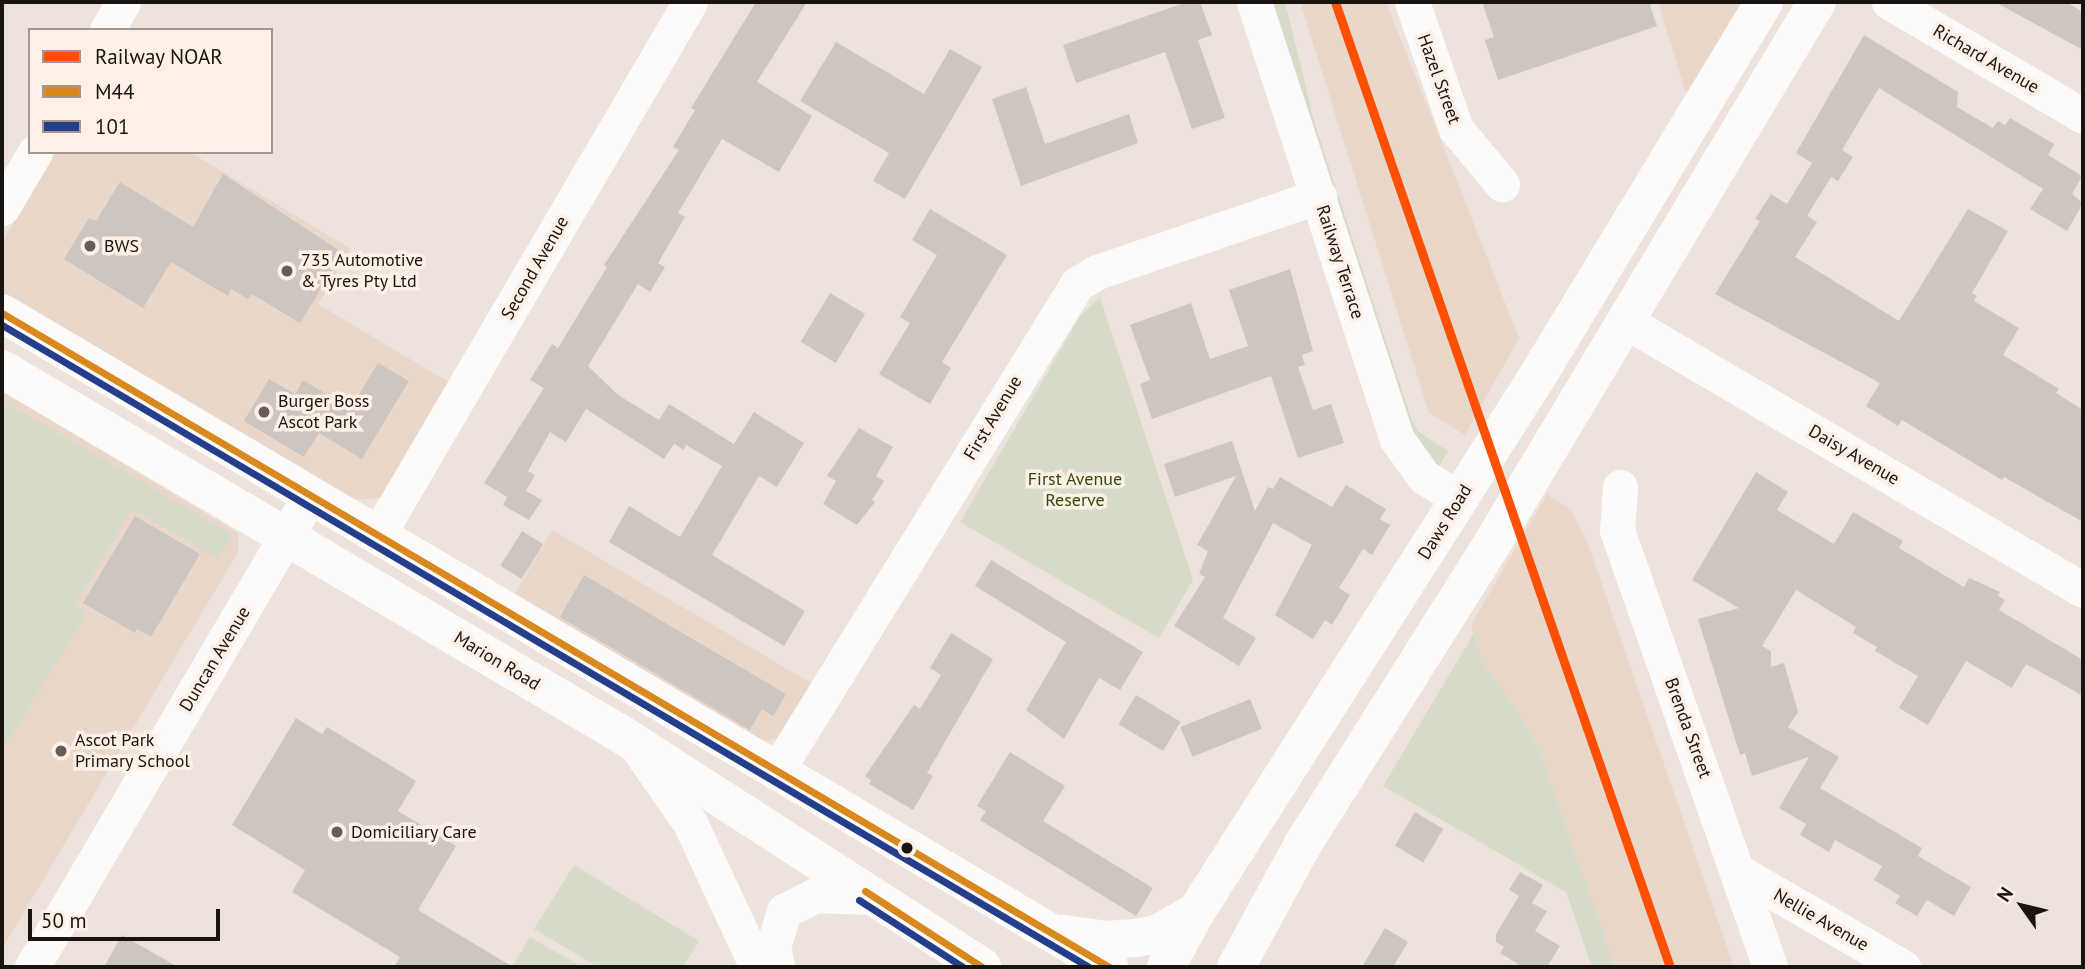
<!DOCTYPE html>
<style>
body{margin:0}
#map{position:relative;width:2085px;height:969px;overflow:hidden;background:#ede3dc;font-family:"PT Sans",sans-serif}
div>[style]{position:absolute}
.built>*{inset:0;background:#e9d7ca}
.green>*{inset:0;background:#d7dcc9}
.building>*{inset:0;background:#cdc5bf;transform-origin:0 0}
.minor>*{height:35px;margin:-17.5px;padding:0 17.5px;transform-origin:17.5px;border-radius:17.5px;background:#fcfbfa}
.major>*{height:38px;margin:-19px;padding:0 19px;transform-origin:19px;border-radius:19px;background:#fcfbfa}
.bus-1>*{height:7px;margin:-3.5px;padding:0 3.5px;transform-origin:3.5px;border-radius:3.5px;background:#d8881c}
.bus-2>*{height:7px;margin:-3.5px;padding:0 3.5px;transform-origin:3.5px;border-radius:3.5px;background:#243e8c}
.rail-1>*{height:9px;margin:-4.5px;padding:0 4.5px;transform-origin:4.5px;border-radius:4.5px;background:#fe5000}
.dots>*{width:19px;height:19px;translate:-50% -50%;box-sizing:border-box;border:4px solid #fef0e6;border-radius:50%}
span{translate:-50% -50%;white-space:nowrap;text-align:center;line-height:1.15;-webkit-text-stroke:7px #fef0e6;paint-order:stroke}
.street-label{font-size:18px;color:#1a1410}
.poi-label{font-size:18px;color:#1a1410}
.left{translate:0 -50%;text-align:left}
.park-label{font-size:18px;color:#2b4c0c}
.frame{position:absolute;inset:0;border:4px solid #1a1410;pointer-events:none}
.legend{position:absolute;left:28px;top:28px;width:245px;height:126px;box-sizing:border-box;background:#fef0e6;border:2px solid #a39890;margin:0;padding:9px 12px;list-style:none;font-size:21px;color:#1a1410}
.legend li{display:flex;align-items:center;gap:14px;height:35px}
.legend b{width:35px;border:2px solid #a39890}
.north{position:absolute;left:1987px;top:871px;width:70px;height:70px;-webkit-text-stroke:5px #fef0e6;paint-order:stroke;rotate:304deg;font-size:19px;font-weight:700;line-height:28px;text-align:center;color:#1a1410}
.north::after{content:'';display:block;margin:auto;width:24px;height:32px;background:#1a1410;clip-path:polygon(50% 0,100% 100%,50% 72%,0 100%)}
.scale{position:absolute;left:28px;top:909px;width:192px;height:32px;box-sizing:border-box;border:4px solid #1a1410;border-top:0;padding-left:9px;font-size:21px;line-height:24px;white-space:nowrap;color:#1a1410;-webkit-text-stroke:5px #fef0e6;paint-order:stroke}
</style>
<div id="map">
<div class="built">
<div style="clip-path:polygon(1300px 2px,1386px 2px,1519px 338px,1465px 435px,1429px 413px)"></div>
<div style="clip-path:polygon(1658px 2px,1746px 2px,1690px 94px,1685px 90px)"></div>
<div style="clip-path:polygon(56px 152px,190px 152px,351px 249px,318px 304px,450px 383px,381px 498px,348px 500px,2px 296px,2px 242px)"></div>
<div style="clip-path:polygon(2px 391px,238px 533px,238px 552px,2px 949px)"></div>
<div style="clip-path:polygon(1547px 494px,1571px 510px,1587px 541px,1734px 967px,1615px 967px,1540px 752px,1521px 715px,1483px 664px,1471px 625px)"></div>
<div style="clip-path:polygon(552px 530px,816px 686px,786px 736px,760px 742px,515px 594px)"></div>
</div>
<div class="green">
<div style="clip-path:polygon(1266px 2px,1285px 2px,1314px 121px,1412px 421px,1419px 432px,1448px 451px,1439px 466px,1413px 443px)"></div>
<div style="clip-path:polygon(1100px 297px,1193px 580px,1159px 638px,960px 522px,1081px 315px)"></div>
<div style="clip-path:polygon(2px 401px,233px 535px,217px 558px,132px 509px,75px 605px,87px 613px,3px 749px)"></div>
<div style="clip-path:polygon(1474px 633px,1483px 664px,1521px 715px,1540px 752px,1615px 967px,1592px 967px,1566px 892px,1383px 786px)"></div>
<div style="clip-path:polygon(574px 865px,699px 941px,683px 967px,598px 967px,534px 929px)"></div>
<div style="clip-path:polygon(530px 937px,582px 967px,512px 967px)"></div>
</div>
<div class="building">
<div style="clip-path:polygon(756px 2px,807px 2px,757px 82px,812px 116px,779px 172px,722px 139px,678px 213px,685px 217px,658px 263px,665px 267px,650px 292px,638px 284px,588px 366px,618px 395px,659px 420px,669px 404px,734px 444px,754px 412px,804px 443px,777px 487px,759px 476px,712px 555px,805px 611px,784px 646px,609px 542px,629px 506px,680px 537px,722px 466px,686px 445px,684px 450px,674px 444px,664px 459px,586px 409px,566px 442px,550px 432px,528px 471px,535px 475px,526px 491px,542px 500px,529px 520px,503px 505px,507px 497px,484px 483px,544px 388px,530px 380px,552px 344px,558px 348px,607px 267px,604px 265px,679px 150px,673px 147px,695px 110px,691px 108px)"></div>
<div style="clip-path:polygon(1187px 2px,1200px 2px,1212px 35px,1198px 40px,1225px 118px,1192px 129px,1165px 52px,1076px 83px,1063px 45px)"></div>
<div style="clip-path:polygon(1482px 2px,1649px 2px,1657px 26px,1498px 80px,1485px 40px,1494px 37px)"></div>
<div style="clip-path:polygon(1995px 2px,2066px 2px,2083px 12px,2083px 50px)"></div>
<div style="clip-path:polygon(1864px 35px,1958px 92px,1957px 107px,1993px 128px,1998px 121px,2005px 125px,2010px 118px,2054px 144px,2048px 155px,2082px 176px,2072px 194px,2083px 203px,2067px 231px,2030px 209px,2043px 189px,1879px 88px,1842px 150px,1853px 157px,1838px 181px,1831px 177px,1807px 216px,1817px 222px,1795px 257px,1899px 321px,1968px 209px,2008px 231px,1972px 293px,1977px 296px,1974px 301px,2019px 328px,2003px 355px,2059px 389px,2056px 393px,2083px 410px,2083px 522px,2004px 477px,2002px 480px,1902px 420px,1898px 426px,1866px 406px,1880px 383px,1715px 294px,1760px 221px,1755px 219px,1771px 194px,1787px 204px,1812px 163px,1796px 153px)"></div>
<div style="clip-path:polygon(836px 42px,924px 94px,950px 49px,982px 67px,905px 199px,873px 181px,889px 153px,800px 101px)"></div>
<div style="clip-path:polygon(1026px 87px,1045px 144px,1129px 114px,1138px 143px,1021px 186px,992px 99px)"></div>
<div style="clip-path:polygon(223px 174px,343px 253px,300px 323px,252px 294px,248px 299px,231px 289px,228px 296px,171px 262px,143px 308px,64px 259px,89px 218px,96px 221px,120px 182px,193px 227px)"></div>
<div style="clip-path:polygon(930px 209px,1007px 255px,942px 362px,951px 368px,930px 404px,879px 374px,910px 323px,900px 317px,937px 255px,912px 240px)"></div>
<div style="clip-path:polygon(1290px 269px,1313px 351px,1302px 355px,1305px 365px,1298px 367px,1313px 410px,1331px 404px,1344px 443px,1298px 458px,1271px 376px,1152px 419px,1140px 384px,1150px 380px,1130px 325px,1191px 303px,1210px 359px,1248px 346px,1229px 290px)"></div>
<div style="left:830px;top:293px;width:41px;height:57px;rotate:31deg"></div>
<div style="clip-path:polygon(378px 363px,409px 381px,362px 459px,319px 433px,304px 457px,244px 421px,269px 379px,295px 394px,303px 380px,338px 401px,343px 393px,355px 401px)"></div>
<div style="clip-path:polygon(859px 428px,893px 447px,876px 476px,884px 481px,872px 500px,875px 502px,857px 525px,823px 504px,836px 481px,827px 476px)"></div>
<div style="clip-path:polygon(1232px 441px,1255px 511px,1268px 487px,1273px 489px,1280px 477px,1332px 507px,1346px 485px,1386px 509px,1380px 519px,1390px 525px,1372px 555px,1363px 549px,1339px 588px,1350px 595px,1332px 625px,1325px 620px,1313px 639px,1275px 615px,1312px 545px,1273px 523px,1223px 618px,1256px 638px,1239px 666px,1174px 626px,1205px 577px,1199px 574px,1208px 551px,1197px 545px,1236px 476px,1175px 497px,1164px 464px)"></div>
<div style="clip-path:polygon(1756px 472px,1788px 492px,1777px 510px,1834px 544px,1853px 512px,1903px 541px,1899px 548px,1964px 587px,1969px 578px,2000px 592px,1998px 596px,2005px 600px,1999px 610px,2083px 660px,2083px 696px,2026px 664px,2012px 688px,1966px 661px,1928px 725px,1899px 708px,1918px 676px,1875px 651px,1877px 647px,1853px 633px,1856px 627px,1796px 590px,1762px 646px,1771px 651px,1771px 667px,1784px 663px,1798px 712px,1788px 727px,1839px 757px,1820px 788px,1922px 848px,1918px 856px,1971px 887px,1954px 916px,1927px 900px,1917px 916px,1895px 903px,1900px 896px,1874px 880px,1882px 866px,1835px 840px,1829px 852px,1800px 835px,1806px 824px,1779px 808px,1809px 757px,1752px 776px,1745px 753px,1740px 755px,1698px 619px,1739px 608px,1692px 580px)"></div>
<div style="clip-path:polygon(135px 516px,200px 554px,151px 637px,137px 629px,135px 633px,83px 603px)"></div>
<div style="left:522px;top:531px;width:25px;height:41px;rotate:32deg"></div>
<div style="clip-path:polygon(991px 560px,1143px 652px,1120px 690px,1099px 678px,1064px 739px,1026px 710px,1066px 642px,975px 586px)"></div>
<div style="clip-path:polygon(584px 575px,786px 694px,773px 716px,762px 709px,750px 730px,560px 617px)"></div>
<div style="clip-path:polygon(951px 633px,993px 659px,927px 773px,933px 776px,913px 810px,869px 784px,871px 780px,865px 776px,914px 705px,920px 709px,941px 675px,930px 668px)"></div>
<div style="left:1136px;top:695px;width:52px;height:34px;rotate:31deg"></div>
<div style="left:1250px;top:699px;width:32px;height:75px;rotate:68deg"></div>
<div style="clip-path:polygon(296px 718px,322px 734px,327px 727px,416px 781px,398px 811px,456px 846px,418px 910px,513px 967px,394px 967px,400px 957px,292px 892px,305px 870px,232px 825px)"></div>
<div style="clip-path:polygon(1010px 752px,1065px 786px,1043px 821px,1153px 888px,1136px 916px,980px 820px,986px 811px,977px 806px)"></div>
<div style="left:1415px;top:812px;width:33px;height:39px;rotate:31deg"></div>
<div style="clip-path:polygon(1520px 872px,1543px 885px,1532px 903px,1547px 911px,1535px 931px,1560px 946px,1547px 967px,1523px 967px,1500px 953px,1504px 947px,1496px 942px,1496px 934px,1519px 896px,1509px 890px)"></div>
<div style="clip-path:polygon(1385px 928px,1408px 942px,1393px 967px,1362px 967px)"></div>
<div style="clip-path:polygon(122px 935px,178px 967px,104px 967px)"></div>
</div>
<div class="minor">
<div style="left:1254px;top:2px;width:460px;rotate:71.9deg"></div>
<div style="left:1397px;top:439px;width:47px;rotate:54.6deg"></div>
<div style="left:1424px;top:477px;width:42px;rotate:31.4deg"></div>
<div style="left:1412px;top:2px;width:134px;rotate:70.9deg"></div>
<div style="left:1456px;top:129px;width:72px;rotate:50.1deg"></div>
<div style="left:1889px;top:2px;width:225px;rotate:30.4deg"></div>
<div style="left:107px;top:30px;width:32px;rotate:-60deg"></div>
<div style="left:2px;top:208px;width:65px;rotate:-59.5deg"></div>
<div style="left:1625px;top:321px;width:531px;rotate:30.43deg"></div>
<div style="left:1620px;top:487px;width:43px;rotate:94deg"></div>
<div style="left:1617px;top:530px;width:463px;rotate:70.7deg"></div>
<div style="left:379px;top:533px;width:615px;rotate:-59.64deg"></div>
<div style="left:637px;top:747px;width:93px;rotate:55.1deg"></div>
<div style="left:690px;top:823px;width:159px;rotate:65deg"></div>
<div style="left:776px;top:772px;width:573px;rotate:-58.33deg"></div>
<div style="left:1077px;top:284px;width:23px;rotate:-31deg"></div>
<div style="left:1097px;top:272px;width:235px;rotate:-18.9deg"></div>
<div style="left:1739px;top:872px;width:190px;rotate:30.1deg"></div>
<div style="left:32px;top:967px;width:549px;rotate:-59.47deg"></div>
<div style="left:777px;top:967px;width:20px;rotate:-101deg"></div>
<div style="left:773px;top:947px;width:38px;rotate:-73deg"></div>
<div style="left:784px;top:911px;width:35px;rotate:-27deg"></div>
<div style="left:815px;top:895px;width:59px;rotate:1.9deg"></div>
</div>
<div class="major">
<div style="left:2px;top:313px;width:1286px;rotate:30.57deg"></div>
<div style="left:2px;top:369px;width:722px;rotate:30.54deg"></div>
<div style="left:624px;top:736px;width:426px;rotate:32.8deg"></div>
<div style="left:1063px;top:934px;width:43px;rotate:7.9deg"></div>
<div style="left:1106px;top:940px;width:29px;rotate:-4deg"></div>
<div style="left:1135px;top:938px;width:22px;rotate:-10deg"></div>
<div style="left:1157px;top:934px;width:45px;rotate:-29.4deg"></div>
<div style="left:1166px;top:967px;width:63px;rotate:-61.4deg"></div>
<div style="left:1196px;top:912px;width:634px;rotate:-57.49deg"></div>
<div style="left:1537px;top:377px;width:438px;rotate:-58.8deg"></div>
<div style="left:1236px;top:967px;width:140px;rotate:-61.4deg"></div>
<div style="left:1303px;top:844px;width:363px;rotate:-57.8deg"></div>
<div style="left:1496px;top:537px;width:624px;rotate:-59.04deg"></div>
</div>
<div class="bus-1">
<div style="left:2px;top:313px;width:1286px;rotate:30.57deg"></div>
<div style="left:865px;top:891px;width:140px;rotate:33deg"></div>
</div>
<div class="bus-2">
<div style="left:2px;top:325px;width:1262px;rotate:30.57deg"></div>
<div style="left:859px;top:900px;width:124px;rotate:32.8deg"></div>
</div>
<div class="rail-1">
<div style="left:1335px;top:2px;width:1021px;rotate:70.86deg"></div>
</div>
<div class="dots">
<div style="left:90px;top:246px;background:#645c57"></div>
<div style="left:287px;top:271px;background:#645c57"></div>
<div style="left:264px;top:412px;background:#645c57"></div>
<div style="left:61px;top:751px;background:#645c57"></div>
<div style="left:337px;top:832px;background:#645c57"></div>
<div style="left:907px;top:848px;background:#1a1410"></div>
</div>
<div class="street-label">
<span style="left:1986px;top:59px;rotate:30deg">Richard Avenue</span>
<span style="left:1439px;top:79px;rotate:70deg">Hazel Street</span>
<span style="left:1340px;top:262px;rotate:72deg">Railway Terrace</span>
<span style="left:535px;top:268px;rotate:-60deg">Second Avenue</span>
<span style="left:993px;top:418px;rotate:-59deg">First Avenue</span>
<span style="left:1854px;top:455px;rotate:30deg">Daisy Avenue</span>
<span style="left:1445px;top:522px;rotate:-58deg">Daws Road</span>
<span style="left:215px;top:659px;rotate:-59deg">Duncan Avenue</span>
<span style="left:497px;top:661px;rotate:31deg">Marion Road</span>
<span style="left:1688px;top:728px;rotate:70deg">Brenda Street</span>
<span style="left:1821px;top:920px;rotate:30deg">Nellie Avenue</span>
</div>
<div class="poi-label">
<span class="left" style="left:104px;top:246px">BWS</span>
<span class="left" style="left:301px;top:271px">735 Automotive<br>&amp; Tyres Pty Ltd</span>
<span class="left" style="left:278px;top:412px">Burger Boss<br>Ascot Park</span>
<span class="left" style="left:75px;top:751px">Ascot Park<br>Primary School</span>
<span class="left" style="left:351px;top:832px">Domiciliary Care</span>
</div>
<div class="park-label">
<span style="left:1075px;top:490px">First Avenue<br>Reserve</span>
</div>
<div class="frame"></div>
<ul class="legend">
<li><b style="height:9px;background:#fe5000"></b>Railway NOAR</li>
<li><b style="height:9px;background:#d8881c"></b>M44</li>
<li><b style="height:9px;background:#243e8c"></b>101</li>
</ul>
<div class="north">N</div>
<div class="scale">50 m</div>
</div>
